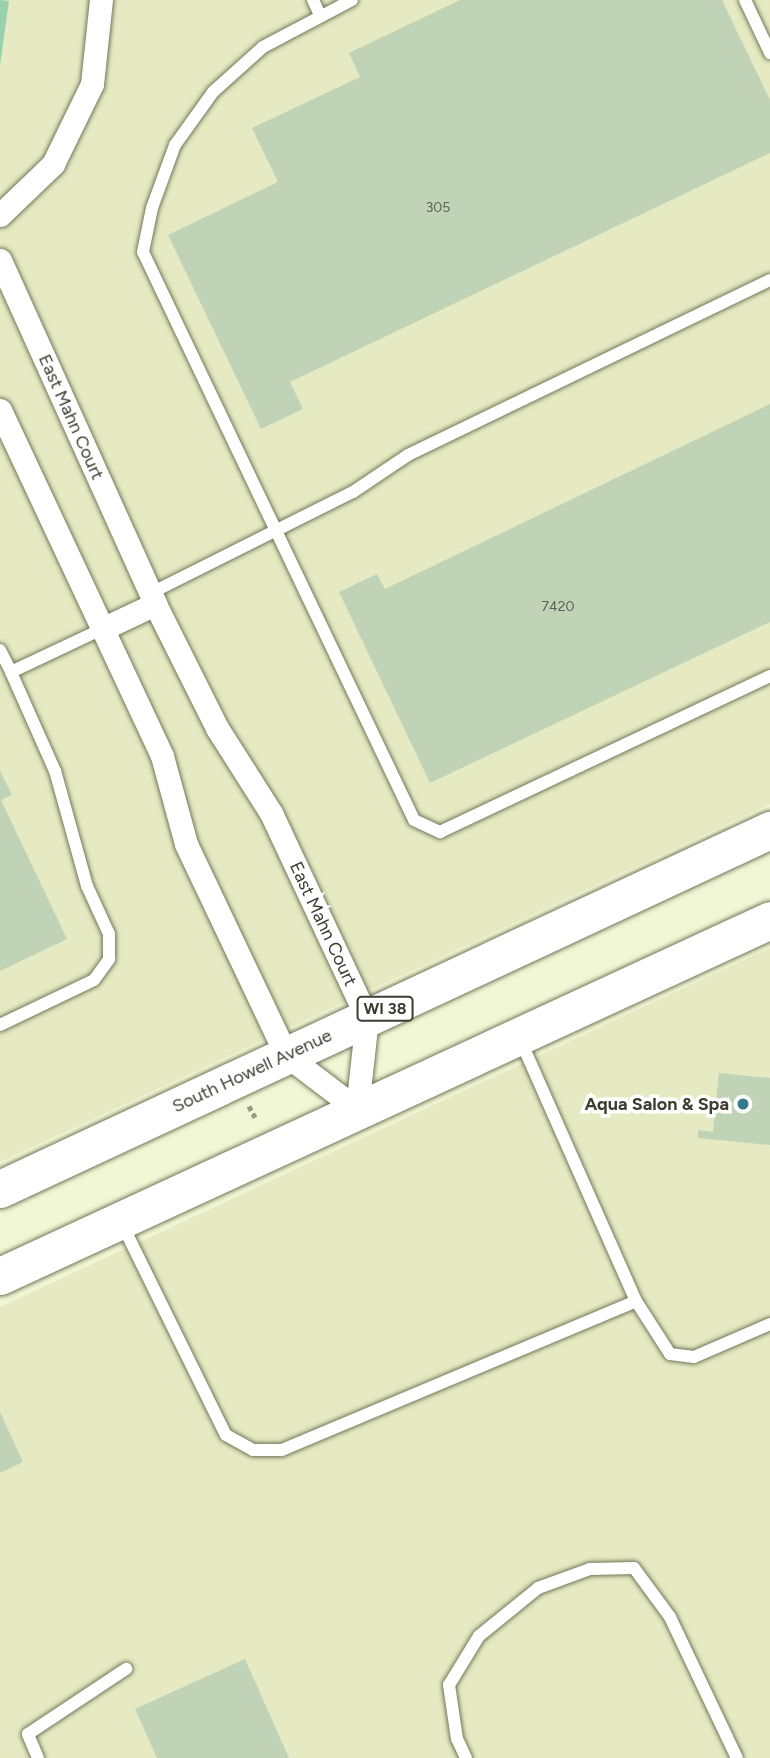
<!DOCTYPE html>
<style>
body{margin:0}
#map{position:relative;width:770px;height:1758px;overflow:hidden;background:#f1f6d5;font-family:Figtree,sans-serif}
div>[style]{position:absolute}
.built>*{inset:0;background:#e5eac2}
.water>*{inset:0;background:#97d1ad}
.building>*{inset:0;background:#c0d3b7}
.path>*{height:4.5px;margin-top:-2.25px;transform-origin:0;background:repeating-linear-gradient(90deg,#969982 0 5px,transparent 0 8.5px)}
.roads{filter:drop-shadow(0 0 2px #73775a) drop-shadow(0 0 2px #73775a)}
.service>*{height:12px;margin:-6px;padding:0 6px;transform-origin:6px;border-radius:6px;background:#fff}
.minor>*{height:23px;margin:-11.5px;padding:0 11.5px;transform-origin:11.5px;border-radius:11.5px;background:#fff}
.primary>*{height:37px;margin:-18.5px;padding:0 18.5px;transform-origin:18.5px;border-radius:18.5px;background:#fff}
.dots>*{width:19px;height:19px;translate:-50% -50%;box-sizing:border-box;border:4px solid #fff;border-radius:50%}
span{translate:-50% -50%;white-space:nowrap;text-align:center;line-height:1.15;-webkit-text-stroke:7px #fff;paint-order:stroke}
.number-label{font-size:14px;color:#5c6252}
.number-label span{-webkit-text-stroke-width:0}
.shield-label span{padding:2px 5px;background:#fff;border:2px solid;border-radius:5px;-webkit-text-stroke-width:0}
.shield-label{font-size:16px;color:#3b3d30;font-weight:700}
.street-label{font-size:18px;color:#3b3d30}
.poi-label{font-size:18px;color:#3b3d30;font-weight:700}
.right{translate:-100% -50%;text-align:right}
</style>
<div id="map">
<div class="built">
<div style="clip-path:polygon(0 0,770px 0,770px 804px,0 1162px)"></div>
<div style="clip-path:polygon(770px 948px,770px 1758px,0 1758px,0 1307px)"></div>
</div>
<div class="water">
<div style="clip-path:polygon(0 0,9px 1px,0 65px)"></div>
</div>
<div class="building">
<div style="clip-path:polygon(460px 0,722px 0,770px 100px,770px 153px,290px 382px,303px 409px,261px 429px,168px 235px,278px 182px,252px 128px,360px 77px,349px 53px)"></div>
<div style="clip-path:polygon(770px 404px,770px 622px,430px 783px,339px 592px,377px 574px,385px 589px)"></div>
<div style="clip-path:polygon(0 771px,12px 795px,1px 800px,67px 939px,0 971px)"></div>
<div style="clip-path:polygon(719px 1073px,770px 1078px,770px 1145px,698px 1138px,698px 1130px,713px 1132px)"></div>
<div style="clip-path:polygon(0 1412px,23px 1462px,0 1473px)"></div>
<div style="clip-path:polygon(245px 1659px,289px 1758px,157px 1758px,135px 1709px)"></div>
</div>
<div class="path">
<div style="left:249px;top:1106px;width:13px;rotate:61deg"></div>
</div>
<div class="roads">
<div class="service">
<div style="left:313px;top:0;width:17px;rotate:65deg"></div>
<div style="left:352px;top:0;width:101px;rotate:152.2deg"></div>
<div style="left:263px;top:47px;width:67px;rotate:138deg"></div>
<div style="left:213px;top:92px;width:65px;rotate:125.6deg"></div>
<div style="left:175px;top:145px;width:67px;rotate:110.1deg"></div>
<div style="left:152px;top:208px;width:45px;rotate:101.6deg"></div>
<div style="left:143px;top:252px;width:629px;rotate:64.49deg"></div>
<div style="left:414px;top:820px;width:29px;rotate:25deg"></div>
<div style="left:440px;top:832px;width:365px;rotate:-25.3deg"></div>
<div style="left:745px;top:0;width:59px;rotate:64.7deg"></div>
<div style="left:151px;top:593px;width:226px;rotate:-26.6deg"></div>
<div style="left:353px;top:492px;width:66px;rotate:-33.9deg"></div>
<div style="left:408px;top:455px;width:402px;rotate:-25.8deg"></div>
<div style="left:0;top:650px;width:25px;rotate:63deg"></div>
<div style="left:0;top:1025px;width:104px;rotate:-25.6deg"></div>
<div style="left:94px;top:980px;width:26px;rotate:-54deg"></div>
<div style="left:109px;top:959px;width:25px;rotate:-90deg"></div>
<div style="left:109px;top:934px;width:53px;rotate:-114.6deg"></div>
<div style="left:87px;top:886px;width:119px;rotate:-105.5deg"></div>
<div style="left:55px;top:771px;width:108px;rotate:-114deg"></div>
<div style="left:11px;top:672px;width:101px;rotate:-25.3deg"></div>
<div style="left:122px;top:1224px;width:235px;rotate:63.8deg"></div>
<div style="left:226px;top:1435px;width:31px;rotate:29deg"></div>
<div style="left:253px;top:1450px;width:29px"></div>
<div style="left:282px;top:1450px;width:384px;rotate:-22.8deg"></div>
<div style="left:636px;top:1301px;width:287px;rotate:-113.9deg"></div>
<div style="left:636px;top:1301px;width:63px;rotate:57.3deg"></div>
<div style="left:670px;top:1354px;width:24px;rotate:7deg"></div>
<div style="left:694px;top:1357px;width:83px;rotate:-23.5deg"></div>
<div style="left:38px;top:1758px;width:26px;rotate:-113deg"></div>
<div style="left:28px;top:1734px;width:118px;rotate:-33.6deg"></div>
<div style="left:466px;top:1758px;width:21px;rotate:-115deg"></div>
<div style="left:457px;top:1739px;width:55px;rotate:-98.4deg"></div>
<div style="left:449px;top:1685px;width:57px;rotate:-58.5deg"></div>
<div style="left:479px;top:1636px;width:76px;rotate:-39.1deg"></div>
<div style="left:538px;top:1588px;width:55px;rotate:-20.1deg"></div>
<div style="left:590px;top:1569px;width:44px;rotate:-1.3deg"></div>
<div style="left:634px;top:1568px;width:61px;rotate:53.7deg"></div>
<div style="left:670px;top:1617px;width:156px;rotate:64.6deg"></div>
</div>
<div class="minor">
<div style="left:0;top:215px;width:74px;rotate:-43.9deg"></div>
<div style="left:53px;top:164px;width:89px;rotate:-64deg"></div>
<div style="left:92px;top:84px;width:84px;rotate:-83.9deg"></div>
<div style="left:0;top:260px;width:377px;rotate:65.7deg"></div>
<div style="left:155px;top:604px;width:139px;rotate:63.4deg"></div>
<div style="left:217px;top:728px;width:101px;rotate:57.6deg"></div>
<div style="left:271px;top:813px;width:226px;rotate:64.9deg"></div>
<div style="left:367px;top:1018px;width:92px;rotate:96.3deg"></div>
<div style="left:0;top:410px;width:382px;rotate:64.9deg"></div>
<div style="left:162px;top:756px;width:91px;rotate:74.7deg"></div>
<div style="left:186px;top:844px;width:233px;rotate:64.6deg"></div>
<div style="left:286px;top:1055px;width:89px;rotate:37.3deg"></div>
<div style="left:102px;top:629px;width:59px;rotate:-25.3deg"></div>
</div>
<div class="primary">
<div style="left:0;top:1189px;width:850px;rotate:-25deg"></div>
<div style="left:0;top:1276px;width:848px;rotate:-24.81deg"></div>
</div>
</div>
<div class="dots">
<div style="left:743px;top:1104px;background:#38788b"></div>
</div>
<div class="number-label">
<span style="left:438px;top:208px">305</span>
<span style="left:558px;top:607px">7420</span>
</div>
<div class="shield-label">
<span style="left:385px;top:1009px">WI 38</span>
</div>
<div class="street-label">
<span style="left:71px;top:417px;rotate:66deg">East Mahn Court</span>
<span style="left:323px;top:924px;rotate:65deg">East Mahn Court</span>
<span style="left:252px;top:1071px;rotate:-25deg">South Howell Avenue</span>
</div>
<div class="poi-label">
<span class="right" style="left:729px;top:1104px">Aqua Salon &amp; Spa</span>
</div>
</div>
